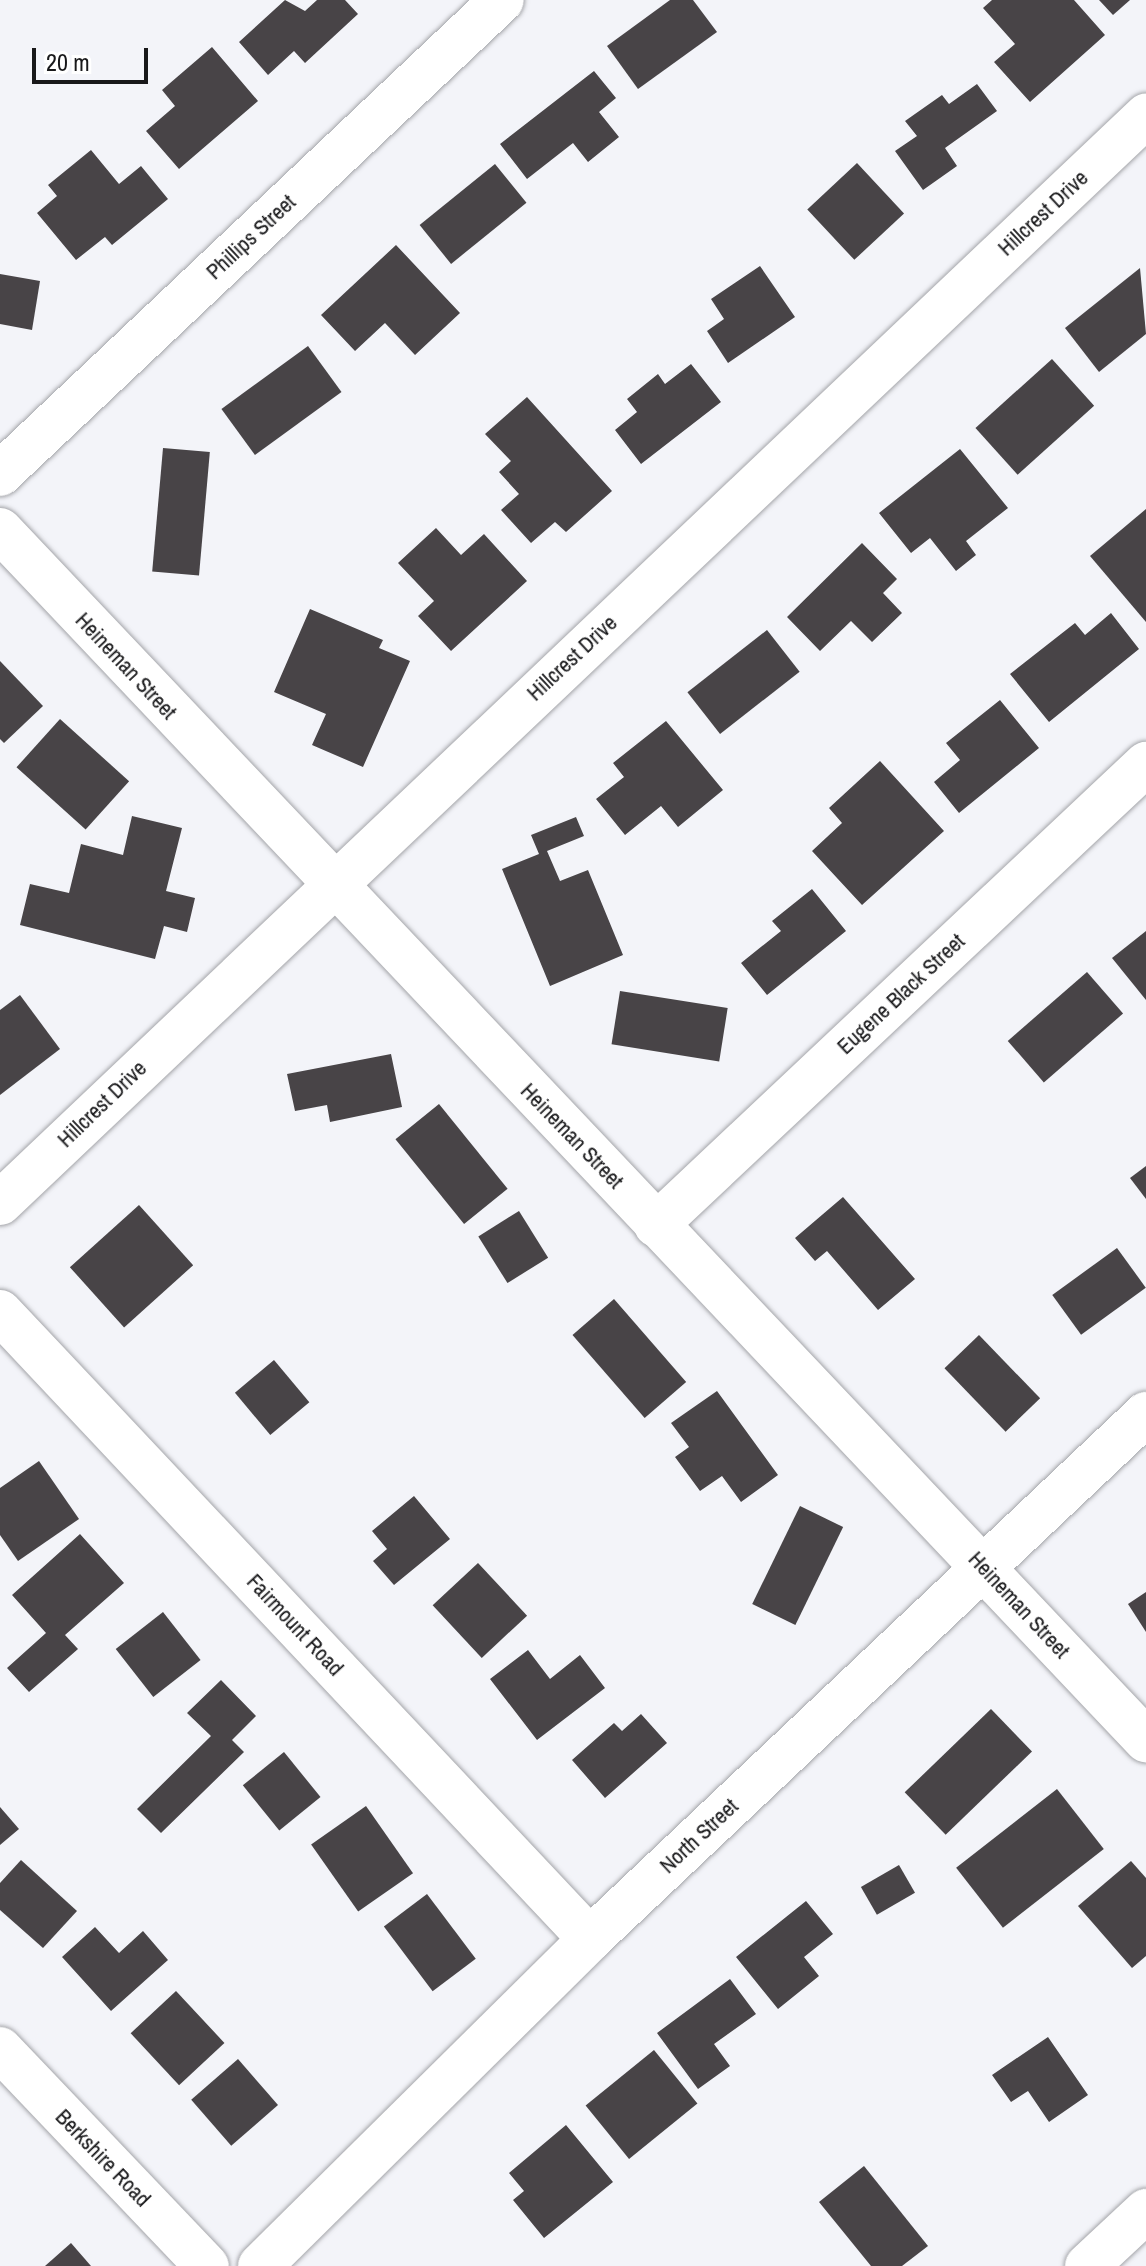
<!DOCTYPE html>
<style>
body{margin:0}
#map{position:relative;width:1146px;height:2266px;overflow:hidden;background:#f3f4f9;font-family:"Archivo Narrow",sans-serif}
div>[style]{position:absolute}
.building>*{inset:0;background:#484447;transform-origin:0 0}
.roads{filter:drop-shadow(0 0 2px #a4a5a9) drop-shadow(0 0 2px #a4a5a9)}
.street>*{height:44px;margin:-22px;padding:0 22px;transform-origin:22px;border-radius:22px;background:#fff}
span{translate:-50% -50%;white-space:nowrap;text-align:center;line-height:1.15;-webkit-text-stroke:8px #fff;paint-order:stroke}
.street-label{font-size:22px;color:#18181a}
.scale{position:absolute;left:32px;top:48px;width:116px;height:36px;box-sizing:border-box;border:4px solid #18181a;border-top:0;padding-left:10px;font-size:24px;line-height:28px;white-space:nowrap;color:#18181a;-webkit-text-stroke:6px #fff;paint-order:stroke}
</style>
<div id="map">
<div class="building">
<div style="clip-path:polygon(285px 0,305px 11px,317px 0,345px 0,358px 14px,305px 63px,294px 51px,268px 75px,239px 42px)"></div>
<div style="clip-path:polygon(670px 0,693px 0,717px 32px,638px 89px,607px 46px)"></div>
<div style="clip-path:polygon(992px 0,1074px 0,1105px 35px,1030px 102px,994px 62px,1015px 44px,983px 8px)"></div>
<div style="clip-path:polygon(1099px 0,1130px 0,1113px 15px)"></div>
<div style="clip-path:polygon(212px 47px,258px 101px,179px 169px,146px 131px,175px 106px,162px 90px)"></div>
<div style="clip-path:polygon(594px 71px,616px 98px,599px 112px,619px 137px,588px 162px,573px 143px,527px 179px,500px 144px)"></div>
<div style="clip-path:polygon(977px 84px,997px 111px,945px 148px,957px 166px,923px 190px,895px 151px,917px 136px,905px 121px,942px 95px,949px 104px)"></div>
<div style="clip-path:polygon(91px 150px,119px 184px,141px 166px,168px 199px,112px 245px,105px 237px,76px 260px,37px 213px,57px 196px,48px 185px)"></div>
<div style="left:857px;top:163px;width:69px;height:68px;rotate:47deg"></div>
<div style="left:495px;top:164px;width:50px;height:97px;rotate:51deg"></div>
<div style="clip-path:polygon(396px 245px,460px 313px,415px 355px,385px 323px,355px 351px,321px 315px)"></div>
<div style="clip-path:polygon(760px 266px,795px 317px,728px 363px,707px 331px,724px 319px,711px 299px)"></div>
<div style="clip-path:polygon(1140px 268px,1146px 334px,1099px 372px,1065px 328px)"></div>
<div style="clip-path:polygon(0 274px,40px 281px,32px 330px,0 324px)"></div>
<div style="left:308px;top:346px;width:57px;height:107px;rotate:54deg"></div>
<div style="left:1052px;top:359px;width:63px;height:103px;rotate:48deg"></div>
<div style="clip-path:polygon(691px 364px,721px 402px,641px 464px,615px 430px,637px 412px,627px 399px,658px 374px,665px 384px)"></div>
<div style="clip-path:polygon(527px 397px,612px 491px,566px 532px,555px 522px,531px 543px,501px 510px,519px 494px,499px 472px,511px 461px,485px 434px)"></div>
<div style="left:163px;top:448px;width:47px;height:124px;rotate:5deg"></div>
<div style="clip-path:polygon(960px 449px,1008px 508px,966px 541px,976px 555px,956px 571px,930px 538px,911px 553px,879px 513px)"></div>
<div style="clip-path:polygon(1146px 509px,1146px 622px,1090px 556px)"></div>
<div style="clip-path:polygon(436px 528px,461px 555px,484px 534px,527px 581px,451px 651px,418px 616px,434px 601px,398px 563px)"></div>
<div style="clip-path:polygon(862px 543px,897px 579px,883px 593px,902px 613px,872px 642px,851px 621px,820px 651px,787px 617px)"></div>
<div style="clip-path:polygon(310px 609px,383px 640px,379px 648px,410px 661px,363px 767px,312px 745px,326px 714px,274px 692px)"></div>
<div style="clip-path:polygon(1111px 613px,1139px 649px,1049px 722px,1010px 674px,1075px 623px,1085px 635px)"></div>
<div style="left:767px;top:630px;width:53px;height:101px;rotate:52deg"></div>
<div style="clip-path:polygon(0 661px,43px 706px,4px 743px,0 739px)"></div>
<div style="clip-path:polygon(1000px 700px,1039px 748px,959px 813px,934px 782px,960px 760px,946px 743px)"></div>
<div style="left:60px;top:719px;width:93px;height:65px;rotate:42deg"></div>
<div style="clip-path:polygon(666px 721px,723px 790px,678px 827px,661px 806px,625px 835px,596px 799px,624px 777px,613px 763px)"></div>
<div style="clip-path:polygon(880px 761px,944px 831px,862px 905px,812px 851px,842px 823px,829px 808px)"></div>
<div style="clip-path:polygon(132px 816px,182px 828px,166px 891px,195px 898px,187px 932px,164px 926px,155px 959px,20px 925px,30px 884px,69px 893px,81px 844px,123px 855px)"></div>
<div style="clip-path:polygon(576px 817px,584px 836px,547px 851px,560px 881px,588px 870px,623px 955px,550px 986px,502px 869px,539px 854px,531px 835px)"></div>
<div style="clip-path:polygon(812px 889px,846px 931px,767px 995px,741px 963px,781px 931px,772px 921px)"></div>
<div style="clip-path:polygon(1146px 931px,1146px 1000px,1112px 958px)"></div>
<div style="left:1087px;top:972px;width:55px;height:105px;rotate:49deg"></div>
<div style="left:620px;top:991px;width:109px;height:54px;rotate:9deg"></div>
<div style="clip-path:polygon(20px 995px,60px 1049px,0 1095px,0 1010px)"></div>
<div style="clip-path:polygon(391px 1054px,402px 1107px,330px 1122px,327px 1105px,295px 1111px,287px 1074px)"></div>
<div style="left:439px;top:1104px;width:109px;height:56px;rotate:51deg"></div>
<div style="clip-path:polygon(1146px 1166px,1146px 1199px,1130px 1178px)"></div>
<div style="clip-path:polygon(843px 1197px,915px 1279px,878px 1310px,827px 1251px,815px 1261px,795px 1238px)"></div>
<div style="left:139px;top:1205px;width:81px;height:93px;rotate:48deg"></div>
<div style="left:519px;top:1211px;width:55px;height:48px;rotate:58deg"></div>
<div style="left:1117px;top:1248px;width:49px;height:80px;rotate:54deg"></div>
<div style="left:614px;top:1299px;width:110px;height:55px;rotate:49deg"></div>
<div style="left:979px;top:1335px;width:88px;height:48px;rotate:46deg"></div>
<div style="left:274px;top:1360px;width:55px;height:51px;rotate:50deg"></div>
<div style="clip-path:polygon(717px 1391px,778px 1475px,741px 1502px,722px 1476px,700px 1491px,675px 1457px,689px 1447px,671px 1423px)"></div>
<div style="clip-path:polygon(39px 1461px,79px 1519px,18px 1561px,0 1535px,0 1488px)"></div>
<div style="clip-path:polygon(414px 1496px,450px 1539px,394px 1585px,373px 1561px,387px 1549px,372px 1531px)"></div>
<div style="left:800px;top:1506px;width:48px;height:109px;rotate:26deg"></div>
<div style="clip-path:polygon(80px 1534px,124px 1583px,65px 1635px,78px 1649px,29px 1692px,7px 1668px,46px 1633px,12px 1595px)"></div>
<div style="left:478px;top:1563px;width:72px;height:62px;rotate:47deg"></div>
<div style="clip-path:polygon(1146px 1592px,1146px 1632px,1128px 1604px)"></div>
<div style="left:163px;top:1612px;width:61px;height:60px;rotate:52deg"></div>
<div style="clip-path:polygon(528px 1650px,550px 1679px,580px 1655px,605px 1688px,537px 1740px,490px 1679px)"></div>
<div style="clip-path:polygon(221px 1680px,256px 1716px,232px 1740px,244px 1752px,161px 1833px,137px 1809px,211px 1736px,187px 1713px)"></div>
<div style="left:991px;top:1709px;width:59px;height:120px;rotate:46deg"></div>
<div style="clip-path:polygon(641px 1714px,667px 1743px,605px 1798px,572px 1760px,614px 1723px,622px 1731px)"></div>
<div style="left:284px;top:1752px;width:58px;height:53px;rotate:51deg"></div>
<div style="left:1057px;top:1789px;width:76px;height:128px;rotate:52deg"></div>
<div style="left:366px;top:1806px;width:82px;height:67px;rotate:55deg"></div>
<div style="clip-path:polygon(0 1807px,19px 1829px,0 1845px)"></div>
<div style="clip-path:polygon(21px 1860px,77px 1911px,43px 1948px,0 1910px,0 1883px)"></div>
<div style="clip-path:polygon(1131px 1861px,1146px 1878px,1146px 1956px,1132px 1968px,1078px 1906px)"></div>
<div style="left:899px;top:1865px;width:32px;height:44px;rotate:60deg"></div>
<div style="left:427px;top:1894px;width:81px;height:54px;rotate:53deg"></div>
<div style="clip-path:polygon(806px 1901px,833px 1934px,804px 1957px,819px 1976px,778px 2009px,736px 1957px)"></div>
<div style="clip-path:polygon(95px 1927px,119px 1953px,143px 1931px,168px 1960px,111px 2011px,62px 1957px)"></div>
<div style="clip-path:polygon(730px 1979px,756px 2014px,714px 2044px,730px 2066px,698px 2089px,657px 2033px)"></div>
<div style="left:176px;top:1991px;width:71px;height:62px;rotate:47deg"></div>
<div style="clip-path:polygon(1048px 2037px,1088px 2095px,1049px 2122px,1028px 2091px,1011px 2102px,992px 2075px)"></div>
<div style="left:654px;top:2050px;width:69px;height:88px;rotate:51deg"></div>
<div style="left:238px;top:2059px;width:61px;height:62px;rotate:49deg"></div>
<div style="clip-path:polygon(566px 2125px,613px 2182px,544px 2238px,513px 2200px,524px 2191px,509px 2173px)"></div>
<div style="clip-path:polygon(864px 2166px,928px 2246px,902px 2266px,871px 2266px,819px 2202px)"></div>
<div style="clip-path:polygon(71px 2243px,91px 2266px,45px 2266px)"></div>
</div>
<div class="roads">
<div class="street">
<div style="left:0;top:474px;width:690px;rotate:-43.36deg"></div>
<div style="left:0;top:530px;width:1667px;rotate:46.56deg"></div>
<div style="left:0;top:1203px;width:1580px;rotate:-43.49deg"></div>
<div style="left:656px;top:1225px;width:673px;rotate:-43.25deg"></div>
<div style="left:0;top:1312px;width:861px;rotate:46.74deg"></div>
<div style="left:0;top:2049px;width:300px;rotate:46.4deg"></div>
<div style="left:260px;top:2266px;width:465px;rotate:-44.7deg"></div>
<div style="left:590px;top:1939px;width:765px;rotate:-43.36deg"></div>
<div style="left:1087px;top:2266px;width:81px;rotate:-43deg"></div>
</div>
</div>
<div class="street-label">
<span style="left:1043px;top:213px;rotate:-43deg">Hillcrest Drive</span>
<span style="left:251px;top:237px;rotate:-43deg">Phillips Street</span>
<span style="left:572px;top:658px;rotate:-43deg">Hillcrest Drive</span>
<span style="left:126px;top:666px;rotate:47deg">Heineman Street</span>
<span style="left:901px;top:994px;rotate:-43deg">Eugene Black Street</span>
<span style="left:102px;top:1104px;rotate:-44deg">Hillcrest Drive</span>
<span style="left:572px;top:1136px;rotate:46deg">Heineman Street</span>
<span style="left:1019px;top:1605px;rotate:47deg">Heineman Street</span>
<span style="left:295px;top:1625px;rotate:47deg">Fairmount Road</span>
<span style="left:699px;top:1836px;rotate:-43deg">North Street</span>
<span style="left:103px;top:2158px;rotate:46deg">Berkshire Road</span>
</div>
<div class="scale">20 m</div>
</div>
